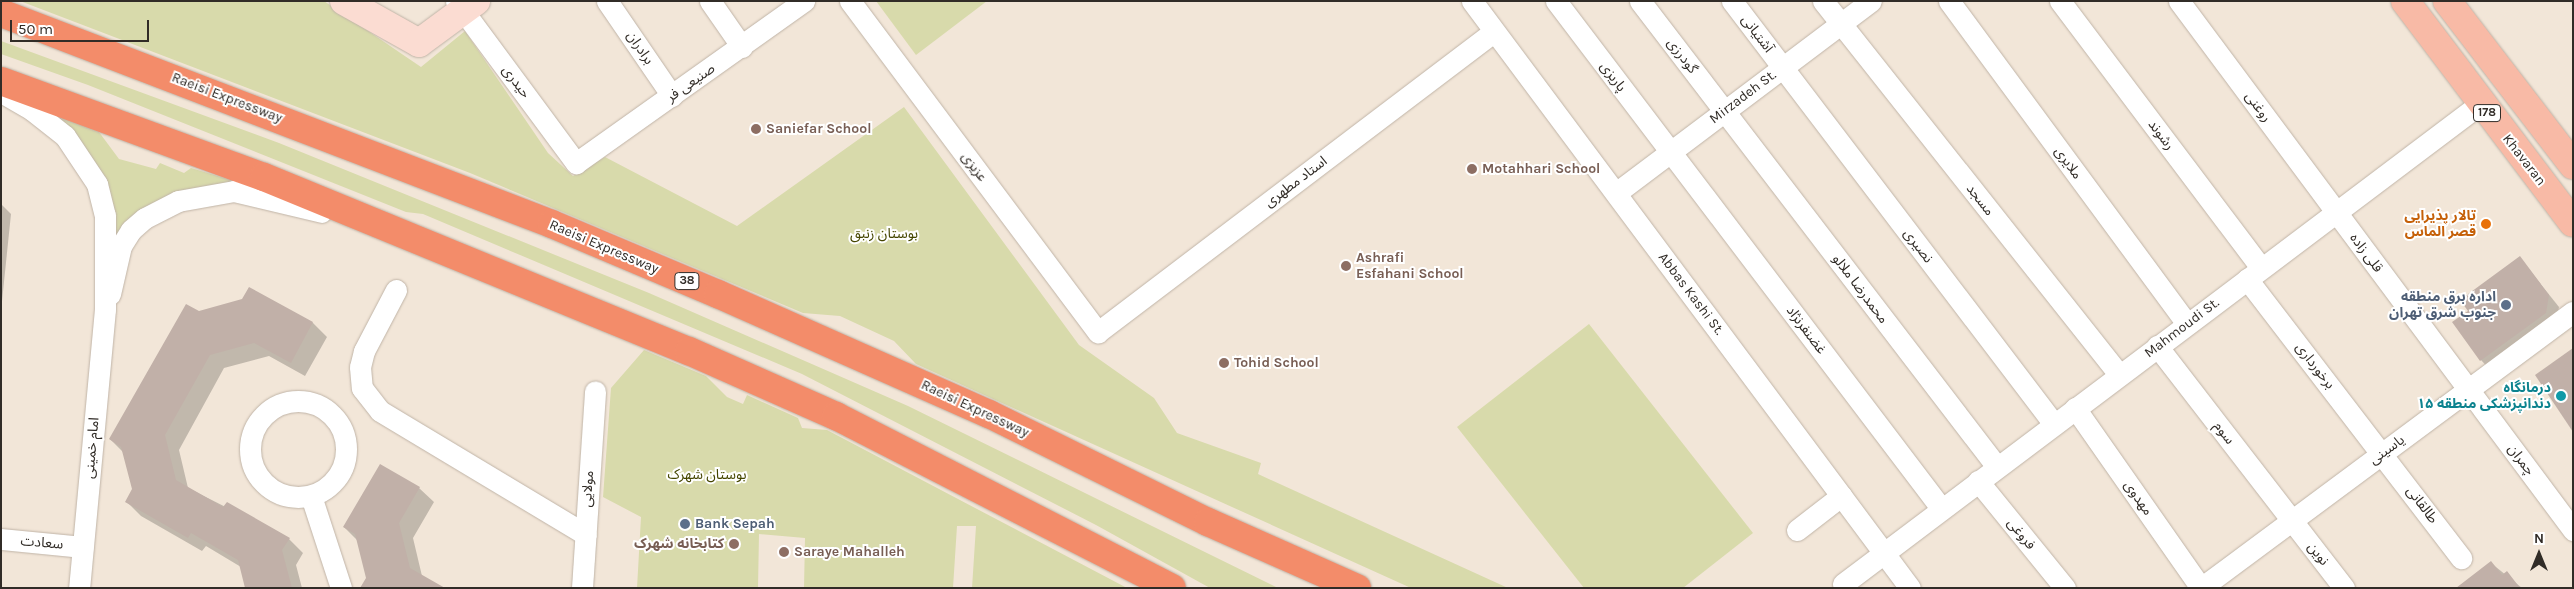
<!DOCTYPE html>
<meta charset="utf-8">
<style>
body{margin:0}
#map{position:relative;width:2574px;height:589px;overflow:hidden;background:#f2e6d8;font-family:Karla,"Noto Sans Arabic",sans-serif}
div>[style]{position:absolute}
.green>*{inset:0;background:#d8daab}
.shadow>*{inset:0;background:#0003}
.building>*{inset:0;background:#c1b0a8}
.roads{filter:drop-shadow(0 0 1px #c0b4a7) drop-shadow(0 0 1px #c0b4a7)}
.street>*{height:21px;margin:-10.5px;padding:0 10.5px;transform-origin:10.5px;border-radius:10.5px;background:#fff}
.street>.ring{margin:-10.5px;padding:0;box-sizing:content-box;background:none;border:21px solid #fff;border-radius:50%}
.secondary>*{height:28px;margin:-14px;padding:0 14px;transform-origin:14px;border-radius:14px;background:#fbdcd2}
.primary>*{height:28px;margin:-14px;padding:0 14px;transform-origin:14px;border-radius:14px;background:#f8baa6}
.highway>*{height:28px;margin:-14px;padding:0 14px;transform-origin:14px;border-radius:14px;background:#f38c6a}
.dots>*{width:14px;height:14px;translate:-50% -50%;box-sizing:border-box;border:2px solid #fff;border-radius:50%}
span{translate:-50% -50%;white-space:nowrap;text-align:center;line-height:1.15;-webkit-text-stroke:4px #fff;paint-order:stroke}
.shield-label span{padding:1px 4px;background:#fff;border:1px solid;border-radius:4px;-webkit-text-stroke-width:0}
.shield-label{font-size:12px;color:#312c27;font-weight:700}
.street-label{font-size:14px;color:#312c27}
.education-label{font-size:14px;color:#785e54;font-weight:700}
.left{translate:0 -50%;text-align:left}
.right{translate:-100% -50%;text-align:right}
.food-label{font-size:14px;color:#c56008;font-weight:700}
.park-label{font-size:14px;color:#454600}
.service-label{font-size:14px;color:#4e5e75;font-weight:700}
.culture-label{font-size:14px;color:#0d838f;font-weight:700}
.frame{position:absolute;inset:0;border:2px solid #312c27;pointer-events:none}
.north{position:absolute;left:2514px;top:529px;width:50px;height:50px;-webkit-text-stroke:4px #fff;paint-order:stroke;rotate:0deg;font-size:14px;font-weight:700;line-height:20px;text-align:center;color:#312c27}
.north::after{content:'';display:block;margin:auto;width:18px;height:22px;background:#312c27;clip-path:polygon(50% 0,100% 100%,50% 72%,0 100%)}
.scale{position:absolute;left:10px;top:20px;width:139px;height:22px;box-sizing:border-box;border:2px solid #312c27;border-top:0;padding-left:6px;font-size:15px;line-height:18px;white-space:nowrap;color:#312c27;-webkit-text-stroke:4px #fff;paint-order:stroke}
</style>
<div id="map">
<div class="green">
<div style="clip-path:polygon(20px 1px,324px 1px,421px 67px,465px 31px,548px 153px,573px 176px,605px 157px,737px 226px,904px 107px,1079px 345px,1154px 398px,1177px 433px,1261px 463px,1258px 474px,1508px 588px,1411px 588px,916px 364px,894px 341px,840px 316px,803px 313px,470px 173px)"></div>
<div style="clip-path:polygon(876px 1px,987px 1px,916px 55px)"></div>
<div style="clip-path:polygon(1px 41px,279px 143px,649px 293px,908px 406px,1278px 588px,1210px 588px,1096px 525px,802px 374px,423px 214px,406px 212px,88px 85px,1px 54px)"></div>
<div style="clip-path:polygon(24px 99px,99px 132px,119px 159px,156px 169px,160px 163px,184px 173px,191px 168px,261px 189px,233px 186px,115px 243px,110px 214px)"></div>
<div style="clip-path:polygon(1589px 324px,1753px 533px,1683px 588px,1584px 588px,1457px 427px)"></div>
<div style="clip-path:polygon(644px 350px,706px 376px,727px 397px,743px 404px,747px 395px,798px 418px,802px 428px,827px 430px,1127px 588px,972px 588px,976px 526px,957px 526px,953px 588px,804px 588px,805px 538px,759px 534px,758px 588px,637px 588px,641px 517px,603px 497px,611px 388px)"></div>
</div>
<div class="shadow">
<div style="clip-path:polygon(1px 204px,11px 214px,1px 311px)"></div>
<div style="clip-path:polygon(2520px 258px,2559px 307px,2556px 323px,2491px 371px,2481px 360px,2470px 311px)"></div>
<div style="clip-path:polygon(249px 288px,313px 323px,327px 337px,305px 376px,269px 356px,224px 368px,179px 450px,188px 488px,289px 539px,303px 553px,296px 565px,302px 588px,247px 588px,241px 567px,206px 546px,202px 551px,141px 516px,127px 502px,133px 490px,124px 453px,110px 439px,199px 312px,243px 300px)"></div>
<div style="clip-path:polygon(380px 466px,419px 488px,434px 502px,413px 538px,422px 576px,367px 578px,358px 541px,344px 527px)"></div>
<div style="clip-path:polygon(2491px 563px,2522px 588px,2458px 588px)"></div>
</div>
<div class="building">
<div style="clip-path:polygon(2520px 256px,2549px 295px,2546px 313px,2480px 361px,2452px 322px,2468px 311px,2460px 300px)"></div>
<div style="clip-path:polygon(249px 287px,313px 322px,291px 363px,254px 343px,210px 355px,165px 435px,176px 480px,223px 507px,227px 502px,290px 538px,282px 550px,292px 588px,245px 588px,238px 560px,191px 533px,188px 538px,125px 502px,132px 489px,121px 447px,109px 439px,186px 304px,199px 311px,242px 299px)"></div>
<div style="clip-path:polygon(2573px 348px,2573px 432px,2535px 375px)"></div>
<div style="clip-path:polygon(380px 464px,420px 487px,399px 523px,410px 568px,445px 588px,360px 588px,366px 578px,355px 534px,343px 527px)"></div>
<div style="clip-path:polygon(2491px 561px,2502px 575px,2507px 571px,2520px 588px,2456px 588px)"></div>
</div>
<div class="roads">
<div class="street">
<div style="left:456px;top:1px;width:202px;rotate:53.5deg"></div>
<div style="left:576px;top:163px;width:280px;rotate:-35.4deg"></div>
<div style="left:607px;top:1px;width:115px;rotate:55.6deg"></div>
<div style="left:710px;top:1px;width:56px;rotate:55.2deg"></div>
<div style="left:850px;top:1px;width:414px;rotate:53.2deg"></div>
<div style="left:1098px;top:332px;width:497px;rotate:-37.2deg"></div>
<div style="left:1472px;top:1px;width:732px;rotate:53.27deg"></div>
<div style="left:1556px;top:1px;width:637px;rotate:52.79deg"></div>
<div style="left:1640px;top:1px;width:587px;rotate:52.54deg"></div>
<div style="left:1732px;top:1px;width:532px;rotate:52.72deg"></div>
<div style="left:1823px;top:1px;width:477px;rotate:51.6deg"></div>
<div style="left:1949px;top:1px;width:401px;rotate:53.6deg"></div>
<div style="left:2060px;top:1px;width:334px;rotate:53deg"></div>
<div style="left:2179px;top:1px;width:660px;rotate:53.32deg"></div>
<div style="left:1px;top:92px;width:36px;rotate:30deg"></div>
<div style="left:32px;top:110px;width:42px;rotate:38.2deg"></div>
<div style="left:65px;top:136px;width:58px;rotate:56.3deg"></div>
<div style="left:97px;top:184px;width:32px;rotate:76deg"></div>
<div style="left:105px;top:215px;width:94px;rotate:90deg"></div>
<div style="left:105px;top:309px;width:280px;rotate:95.3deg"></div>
<div style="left:1616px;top:193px;width:319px;rotate:-37deg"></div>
<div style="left:2247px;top:279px;width:352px;rotate:52.5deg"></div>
<div style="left:396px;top:290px;width:69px;rotate:117.7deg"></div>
<div style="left:364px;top:351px;width:16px;rotate:104deg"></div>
<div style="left:360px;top:367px;width:21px;rotate:85deg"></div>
<div style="left:362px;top:388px;width:29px;rotate:52deg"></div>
<div style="left:380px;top:411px;width:240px;rotate:31deg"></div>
<div style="left:110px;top:294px;width:49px;rotate:-77.1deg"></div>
<div style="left:121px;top:246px;width:19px;rotate:-58deg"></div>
<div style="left:131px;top:230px;width:18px;rotate:-41deg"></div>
<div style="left:145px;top:218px;width:37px;rotate:-27deg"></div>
<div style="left:178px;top:201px;width:57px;rotate:-10.1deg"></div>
<div style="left:234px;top:191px;width:90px;rotate:13.4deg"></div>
<div style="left:2157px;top:346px;width:306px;rotate:52.3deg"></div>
<div class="ring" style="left:250px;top:401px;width:75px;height:75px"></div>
<div style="left:2075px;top:408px;width:220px;rotate:55deg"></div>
<div style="left:1978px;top:481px;width:138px;rotate:50.9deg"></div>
<div style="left:311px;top:496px;width:97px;rotate:71.9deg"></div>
<div style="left:1797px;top:530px;width:56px;rotate:-37.7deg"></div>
<div style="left:1px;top:539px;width:82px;rotate:5.6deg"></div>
<div style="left:1843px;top:584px;width:798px;rotate:-37deg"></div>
<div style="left:582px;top:588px;width:197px;rotate:-86.2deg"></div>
<div style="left:2201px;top:588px;width:463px;rotate:-36.6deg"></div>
</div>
<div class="secondary">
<div style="left:344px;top:1px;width:86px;rotate:29.2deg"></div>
<div style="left:419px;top:43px;width:71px;rotate:-36.4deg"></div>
</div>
<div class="primary">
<div style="left:2405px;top:1px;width:278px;rotate:52.9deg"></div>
<div style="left:2447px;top:1px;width:207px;rotate:52.5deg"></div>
</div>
<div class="highway">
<div style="left:1px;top:13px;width:590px;rotate:20.95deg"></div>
<div style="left:552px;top:224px;width:180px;rotate:22.9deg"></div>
<div style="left:718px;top:294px;width:296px;rotate:23.9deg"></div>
<div style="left:989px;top:414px;width:244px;rotate:26.3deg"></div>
<div style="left:1208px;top:522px;width:163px;rotate:23.9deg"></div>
<div style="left:1px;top:81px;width:280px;rotate:20.1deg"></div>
<div style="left:264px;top:177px;width:459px;rotate:22.3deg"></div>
<div style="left:689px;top:351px;width:161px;rotate:23.9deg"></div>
<div style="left:836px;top:416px;width:377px;rotate:27.1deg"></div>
</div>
</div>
<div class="dots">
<div style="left:756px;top:129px;background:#8d6e63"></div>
<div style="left:1472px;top:169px;background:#8d6e63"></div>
<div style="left:2486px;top:224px;background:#e8710a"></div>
<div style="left:1346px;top:266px;background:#8d6e63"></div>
<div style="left:2506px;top:305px;background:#5c6f8a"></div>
<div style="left:1224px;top:363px;background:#8d6e63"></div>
<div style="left:2561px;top:396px;background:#0f9aa8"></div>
<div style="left:685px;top:524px;background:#5c6f8a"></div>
<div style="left:734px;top:544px;background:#8d6e63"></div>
<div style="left:784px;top:552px;background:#8d6e63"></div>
</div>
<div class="shield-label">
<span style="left:2487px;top:113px">178</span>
<span style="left:687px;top:281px">38</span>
</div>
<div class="street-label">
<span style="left:1757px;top:34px;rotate:53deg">آشتیانی</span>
<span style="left:640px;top:48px;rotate:56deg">برادران</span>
<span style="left:1682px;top:56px;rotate:53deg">گودرزی</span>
<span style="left:1613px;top:77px;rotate:53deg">پاریزی</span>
<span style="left:516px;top:82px;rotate:53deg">حیدری</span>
<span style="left:691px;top:83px;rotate:-35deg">صنیعی فر</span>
<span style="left:1743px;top:97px;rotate:-37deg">Mirzadeh St.</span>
<span style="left:227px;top:98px;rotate:21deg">Raeisi Expressway</span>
<span style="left:2258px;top:107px;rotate:53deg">روغنی</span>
<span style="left:2161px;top:135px;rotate:53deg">رشوند</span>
<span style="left:2524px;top:160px;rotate:52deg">Khavaran</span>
<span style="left:2068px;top:163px;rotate:54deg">ملایری</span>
<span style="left:974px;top:167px;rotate:53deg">عزیزی</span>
<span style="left:1296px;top:182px;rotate:-37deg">استاد مطهری</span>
<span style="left:1980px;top:200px;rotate:52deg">مسجد</span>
<span style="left:1918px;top:246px;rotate:53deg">نصیری</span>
<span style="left:604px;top:247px;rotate:23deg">Raeisi Expressway</span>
<span style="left:2366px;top:253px;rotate:53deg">قلی زاده</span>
<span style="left:1860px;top:289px;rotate:53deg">محمدرضا ملالو</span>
<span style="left:1691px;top:294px;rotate:53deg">Abbas Kashi St.</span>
<span style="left:2182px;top:328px;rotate:-37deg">Mahmoudi St.</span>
<span style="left:1806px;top:330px;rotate:53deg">غضنفرنژاد</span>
<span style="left:2315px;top:366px;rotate:52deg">برخورداری</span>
<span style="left:975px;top:409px;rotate:25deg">Raeisi Expressway</span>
<span style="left:2224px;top:433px;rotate:52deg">سوم</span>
<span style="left:92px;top:448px;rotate:-85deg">امام خمینی</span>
<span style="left:2387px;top:450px;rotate:-36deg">یاسینی</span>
<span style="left:2521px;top:460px;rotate:53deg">چمران</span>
<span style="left:588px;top:489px;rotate:-86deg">مولايی</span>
<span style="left:2138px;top:498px;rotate:55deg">مهدوی</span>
<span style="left:2422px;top:505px;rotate:53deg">طالقانی</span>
<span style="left:2021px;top:534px;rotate:51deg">فروغی</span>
<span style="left:42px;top:543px;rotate:5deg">سعادت</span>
<span style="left:2318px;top:554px;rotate:52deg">نوین</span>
</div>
<div class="education-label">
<span class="left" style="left:766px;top:129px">Saniefar School</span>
<span class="left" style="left:1482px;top:169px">Motahhari School</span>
<span class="left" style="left:1356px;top:266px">Ashrafi<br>Esfahani School</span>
<span class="left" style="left:1234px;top:363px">Tohid School</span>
<span class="right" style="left:724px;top:544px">کتابخانه شهرک</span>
<span class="left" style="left:794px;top:552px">Saraye Mahalleh</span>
</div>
<div class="food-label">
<span class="right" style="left:2476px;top:224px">تالار پذیرایی<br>قصر الماس</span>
</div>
<div class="park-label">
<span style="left:884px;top:234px">بوستان زنبق</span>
<span style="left:707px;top:475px">بوستان شهرک</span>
</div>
<div class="service-label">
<span class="right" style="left:2496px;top:305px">اداره برق منطقه<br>جنوب شرق تهران</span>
<span class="left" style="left:695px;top:524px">Bank Sepah</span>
</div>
<div class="culture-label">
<span class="right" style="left:2551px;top:396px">درمانگاه<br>دندانپزشکی منطقه ۱۵</span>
</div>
<div class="frame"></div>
<div class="north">N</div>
<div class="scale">50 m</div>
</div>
